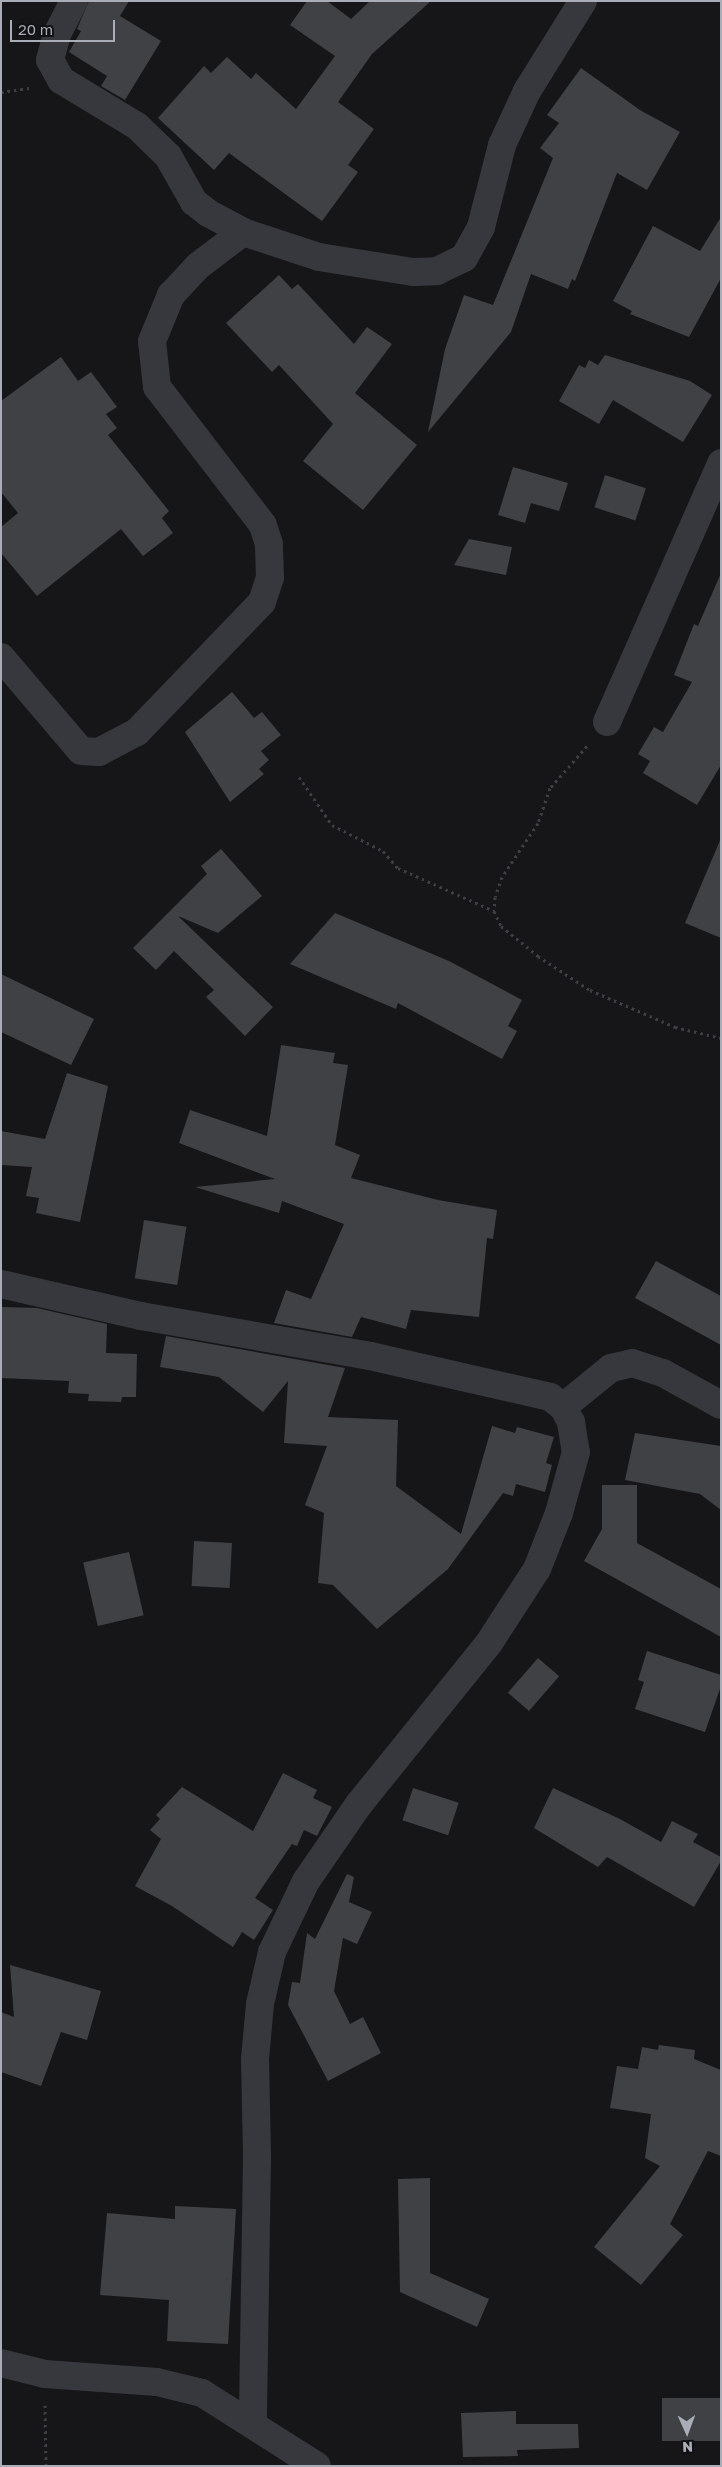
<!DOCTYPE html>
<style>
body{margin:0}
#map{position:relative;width:722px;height:2467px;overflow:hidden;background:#161618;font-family:"Golos Text",sans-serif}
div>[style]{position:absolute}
.building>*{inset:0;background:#404145;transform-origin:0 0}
.path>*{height:3px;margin-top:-1.5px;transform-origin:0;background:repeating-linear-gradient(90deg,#3d3f44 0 2.5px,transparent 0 6.5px)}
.minor>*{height:28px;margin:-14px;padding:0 14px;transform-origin:14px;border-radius:14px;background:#37383d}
span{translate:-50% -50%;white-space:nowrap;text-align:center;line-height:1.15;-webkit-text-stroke:5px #111113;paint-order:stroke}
.frame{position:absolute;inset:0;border:2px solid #a8adb8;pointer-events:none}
.north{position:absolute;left:662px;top:2407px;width:50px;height:50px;-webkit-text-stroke:4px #111113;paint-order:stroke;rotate:178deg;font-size:14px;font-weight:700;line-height:20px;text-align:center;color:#a8adb8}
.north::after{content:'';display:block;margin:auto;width:18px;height:22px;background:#a8adb8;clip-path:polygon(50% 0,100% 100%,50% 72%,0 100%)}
.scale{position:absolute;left:10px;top:20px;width:105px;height:22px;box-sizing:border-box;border:2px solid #a8adb8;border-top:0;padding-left:6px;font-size:15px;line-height:18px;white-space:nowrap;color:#a8adb8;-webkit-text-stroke:4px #111113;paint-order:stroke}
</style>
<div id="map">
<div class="building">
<div style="clip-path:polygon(89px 1px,129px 1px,120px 16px,161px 41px,125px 100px,101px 86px,107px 76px,69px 52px,81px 31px,77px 29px)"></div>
<div style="clip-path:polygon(307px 1px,327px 1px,351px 19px,370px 1px,431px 1px,372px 54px,338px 102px,374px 129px,348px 165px,358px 172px,322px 221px,229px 153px,214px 170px,158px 118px,204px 66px,211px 73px,227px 57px,251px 79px,256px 73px,296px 109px,335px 56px,290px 25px)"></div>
<div style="clip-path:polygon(581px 68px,640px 110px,680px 132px,647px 190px,617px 173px,575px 281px,572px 279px,568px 289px,531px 274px,511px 332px,428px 432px,445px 349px,464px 295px,493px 305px,553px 158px,540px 148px,559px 123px,547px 115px)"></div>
<div style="clip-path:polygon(721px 217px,721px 278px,689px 337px,630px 314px,632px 311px,613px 301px,653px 226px,700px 251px)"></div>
<div style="clip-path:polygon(279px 275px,292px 289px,298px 284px,354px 344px,367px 327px,392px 344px,355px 393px,417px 445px,363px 510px,303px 461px,333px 424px,279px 365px,272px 372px,226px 323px)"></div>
<div style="clip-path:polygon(605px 355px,690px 381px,712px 395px,683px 442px,613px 400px,599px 424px,559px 401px,579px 365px,585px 368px,589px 360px,598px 365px)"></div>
<div style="clip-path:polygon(61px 357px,78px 381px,91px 372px,117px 407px,106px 414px,117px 428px,108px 435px,169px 511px,162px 518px,173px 533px,143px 556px,121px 529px,37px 596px,1px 553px,1px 527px,18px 513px,1px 492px,1px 401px)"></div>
<div style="clip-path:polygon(513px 467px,568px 483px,559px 511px,531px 503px,525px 523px,498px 515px)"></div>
<div style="left:605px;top:475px;width:43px;height:34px;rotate:18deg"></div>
<div style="clip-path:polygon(469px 539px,512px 547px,506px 575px,454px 565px)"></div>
<div style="clip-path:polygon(721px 573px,721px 765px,697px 805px,643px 773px,650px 761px,638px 754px,654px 727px,663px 732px,692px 682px,674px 675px,694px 624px,698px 626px)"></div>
<div style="clip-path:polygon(232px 692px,254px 718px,262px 712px,281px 735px,261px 751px,269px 760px,259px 769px,264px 774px,230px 802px,185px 732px)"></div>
<div style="clip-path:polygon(721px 838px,721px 938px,685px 923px)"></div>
<div style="clip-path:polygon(221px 849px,262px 896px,218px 933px,178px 916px,273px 1007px,245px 1036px,206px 997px,214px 990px,174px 951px,156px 970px,133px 948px,207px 874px,201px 866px)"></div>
<div style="clip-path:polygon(335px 913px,449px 961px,522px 1000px,508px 1026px,517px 1031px,502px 1059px,398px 1003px,396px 1009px,290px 964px)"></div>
<div style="clip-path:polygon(1px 974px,94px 1019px,71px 1065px,1px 1032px)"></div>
<div style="clip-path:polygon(281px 1045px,335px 1053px,333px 1063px,348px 1065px,335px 1145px,360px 1155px,351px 1178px,438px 1200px,497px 1210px,493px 1239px,487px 1238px,479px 1317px,411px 1310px,406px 1329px,361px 1317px,352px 1337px,274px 1323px,286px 1290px,311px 1299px,344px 1224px,282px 1201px,279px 1213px,195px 1187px,275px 1179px,179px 1143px,190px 1110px,267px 1136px)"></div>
<div style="clip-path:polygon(67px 1073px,108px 1086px,80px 1222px,36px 1213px,39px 1198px,26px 1196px,32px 1167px,1px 1165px,1px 1131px,45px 1139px)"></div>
<div style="left:144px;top:1220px;width:43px;height:59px;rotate:9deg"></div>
<div style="clip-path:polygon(656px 1261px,721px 1296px,721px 1345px,635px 1298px)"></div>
<div style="clip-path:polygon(1px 1307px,37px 1308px,107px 1324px,106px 1353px,137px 1354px,136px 1397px,122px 1397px,121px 1402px,88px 1401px,89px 1394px,68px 1393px,69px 1381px,1px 1378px)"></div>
<div style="clip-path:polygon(166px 1336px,345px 1368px,328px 1417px,398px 1420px,396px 1486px,461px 1534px,492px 1426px,515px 1433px,517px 1427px,554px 1437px,546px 1463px,552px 1465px,545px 1492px,516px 1484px,513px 1496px,503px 1493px,448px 1569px,377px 1629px,333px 1585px,318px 1583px,324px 1513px,305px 1505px,327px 1446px,284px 1443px,288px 1381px,263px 1412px,219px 1377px,160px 1367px)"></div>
<div style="clip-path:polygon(635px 1433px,721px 1446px,721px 1510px,700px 1494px,625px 1480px)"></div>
<div style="clip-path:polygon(602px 1485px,637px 1485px,637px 1543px,721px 1589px,721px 1637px,584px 1561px,602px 1529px)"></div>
<div style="left:194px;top:1541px;width:38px;height:45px;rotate:3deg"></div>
<div style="left:129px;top:1552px;width:65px;height:47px;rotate:77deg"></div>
<div style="clip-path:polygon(647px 1651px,721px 1675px,721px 1686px,705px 1732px,635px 1709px,644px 1682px,638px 1680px)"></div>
<div style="left:538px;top:1658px;width:28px;height:46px;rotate:41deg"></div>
<div style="clip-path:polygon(283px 1773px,317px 1790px,313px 1798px,332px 1807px,317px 1836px,304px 1830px,297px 1846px,292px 1844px,255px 1898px,273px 1910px,254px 1940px,242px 1932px,233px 1947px,172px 1906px,135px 1886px,161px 1839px,150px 1830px,160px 1819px,156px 1815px,182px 1787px,253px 1831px)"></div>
<div style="left:413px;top:1788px;width:48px;height:34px;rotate:18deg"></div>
<div style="clip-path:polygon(553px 1788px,620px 1819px,661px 1842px,672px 1821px,698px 1834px,693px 1842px,721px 1857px,721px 1861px,694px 1907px,607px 1857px,598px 1867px,534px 1828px)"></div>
<div style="clip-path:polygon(347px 1874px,354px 1877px,349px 1902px,372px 1912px,357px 1944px,343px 1938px,334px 1991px,350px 2024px,363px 2017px,381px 2053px,328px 2081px,288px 2005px,292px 1982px,300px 1983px,307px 1933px,315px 1939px)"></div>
<div style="clip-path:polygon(10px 1965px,101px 1991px,87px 2040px,61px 2032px,41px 2086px,1px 2072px,1px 2012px,14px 2017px)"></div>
<div style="clip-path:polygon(659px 2045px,695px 2050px,694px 2059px,721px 2070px,721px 2156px,708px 2151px,670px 2224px,683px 2235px,641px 2285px,594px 2247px,660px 2166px,645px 2158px,651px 2114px,610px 2108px,617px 2066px,638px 2069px,642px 2047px,658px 2050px)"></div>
<div style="clip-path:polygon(430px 2178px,430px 2273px,489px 2299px,477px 2327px,400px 2292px,398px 2179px)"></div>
<div style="clip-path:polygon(175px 2206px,236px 2209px,228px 2344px,167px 2341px,169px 2300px,100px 2295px,107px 2213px,175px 2219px)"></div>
<div style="left:721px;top:2398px;width:43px;height:59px;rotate:90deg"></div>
<div style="clip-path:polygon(516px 2411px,516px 2424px,578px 2424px,579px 2448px,517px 2450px,518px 2456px,463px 2457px,461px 2413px)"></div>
</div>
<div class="path">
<div style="left:1px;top:92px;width:29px;rotate:-8deg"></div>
<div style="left:587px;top:746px;width:56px;rotate:131.4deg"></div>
<div style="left:550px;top:788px;width:37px;rotate:109deg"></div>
<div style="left:538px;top:823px;width:65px;rotate:123.7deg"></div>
<div style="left:502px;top:877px;width:21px;rotate:109deg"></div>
<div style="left:495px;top:897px;width:14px;rotate:94deg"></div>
<div style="left:494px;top:911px;width:17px;rotate:65deg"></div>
<div style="left:501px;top:926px;width:48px;rotate:39deg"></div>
<div style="left:538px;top:956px;width:62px;rotate:33.2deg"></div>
<div style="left:590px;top:990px;width:93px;rotate:23.5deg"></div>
<div style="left:675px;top:1027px;width:47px;rotate:13.4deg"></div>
<div style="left:299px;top:777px;width:58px;rotate:55.5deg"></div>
<div style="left:332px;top:825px;width:57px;rotate:27deg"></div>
<div style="left:383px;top:851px;width:23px;rotate:49deg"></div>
<div style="left:398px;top:868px;width:105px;rotate:24.1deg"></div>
<div style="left:45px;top:2405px;width:61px;rotate:89.1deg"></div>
</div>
<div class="minor">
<div style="left:74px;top:1px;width:37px;rotate:117deg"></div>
<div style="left:57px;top:34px;width:27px;rotate:105deg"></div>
<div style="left:50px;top:60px;width:23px;rotate:61deg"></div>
<div style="left:61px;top:80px;width:89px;rotate:31.2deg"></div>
<div style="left:137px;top:126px;width:43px;rotate:44.1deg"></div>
<div style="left:168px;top:156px;width:53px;rotate:60.5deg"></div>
<div style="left:194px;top:202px;width:18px;rotate:38deg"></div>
<div style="left:208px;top:213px;width:40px;rotate:28deg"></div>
<div style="left:243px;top:232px;width:80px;rotate:18.2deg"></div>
<div style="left:319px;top:257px;width:95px;rotate:9.1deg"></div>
<div style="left:413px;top:272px;width:24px;rotate:-2deg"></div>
<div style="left:437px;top:271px;width:30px;rotate:-26deg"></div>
<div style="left:464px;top:258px;width:35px;rotate:-61deg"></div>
<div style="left:481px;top:227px;width:85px;rotate:-75.6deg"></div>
<div style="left:502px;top:145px;width:60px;rotate:-65.2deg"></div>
<div style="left:527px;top:91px;width:106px;rotate:-58.1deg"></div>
<div style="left:1px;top:657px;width:123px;rotate:49.6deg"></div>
<div style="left:81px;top:751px;width:18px;rotate:3deg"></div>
<div style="left:99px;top:752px;width:43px;rotate:-27.8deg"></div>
<div style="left:137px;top:732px;width:180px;rotate:-46.1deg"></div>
<div style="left:262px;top:602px;width:26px;rotate:-72deg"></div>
<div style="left:270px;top:577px;width:33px;rotate:-92deg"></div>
<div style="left:269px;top:544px;width:20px;rotate:-108deg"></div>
<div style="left:263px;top:525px;width:174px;rotate:-127.5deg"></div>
<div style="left:157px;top:387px;width:46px;rotate:-96.2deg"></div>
<div style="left:152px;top:341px;width:50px;rotate:-67.6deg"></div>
<div style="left:171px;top:295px;width:40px;rotate:-47deg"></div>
<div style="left:198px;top:266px;width:56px;rotate:-37.1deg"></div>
<div style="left:607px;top:722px;width:283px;rotate:-66.2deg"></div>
<div style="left:1px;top:1284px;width:144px;rotate:12.9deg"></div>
<div style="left:141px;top:1316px;width:232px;rotate:9.9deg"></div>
<div style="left:370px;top:1356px;width:185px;rotate:12.8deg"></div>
<div style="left:550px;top:1397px;width:16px;rotate:38deg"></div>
<div style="left:563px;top:1407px;width:17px;rotate:62deg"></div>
<div style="left:571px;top:1422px;width:30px;rotate:81deg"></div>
<div style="left:576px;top:1452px;width:63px;rotate:105.6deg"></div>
<div style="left:559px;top:1513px;width:60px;rotate:111.4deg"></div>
<div style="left:537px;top:1569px;width:88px;rotate:123deg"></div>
<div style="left:489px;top:1643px;width:207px;rotate:128.9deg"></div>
<div style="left:359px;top:1804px;width:93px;rotate:124.5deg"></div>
<div style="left:306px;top:1881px;width:79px;rotate:115.6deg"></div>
<div style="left:272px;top:1952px;width:53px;rotate:103deg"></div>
<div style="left:260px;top:2004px;width:55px;rotate:95.2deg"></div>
<div style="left:255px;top:2059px;width:99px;rotate:88.8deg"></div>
<div style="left:257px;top:2158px;width:264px;rotate:90.9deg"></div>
<div style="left:563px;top:1407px;width:62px;rotate:-39.1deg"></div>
<div style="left:611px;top:1368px;width:22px;rotate:-13deg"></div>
<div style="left:632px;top:1363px;width:33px;rotate:18deg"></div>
<div style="left:663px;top:1373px;width:66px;rotate:28.9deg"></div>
<div style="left:1px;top:2363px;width:45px;rotate:14deg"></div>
<div style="left:45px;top:2374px;width:112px;rotate:4.1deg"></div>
<div style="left:157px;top:2382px;width:46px;rotate:13.7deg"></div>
<div style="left:202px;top:2393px;width:136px;rotate:32.4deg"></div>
</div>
<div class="frame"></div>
<div class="north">N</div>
<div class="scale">20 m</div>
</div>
